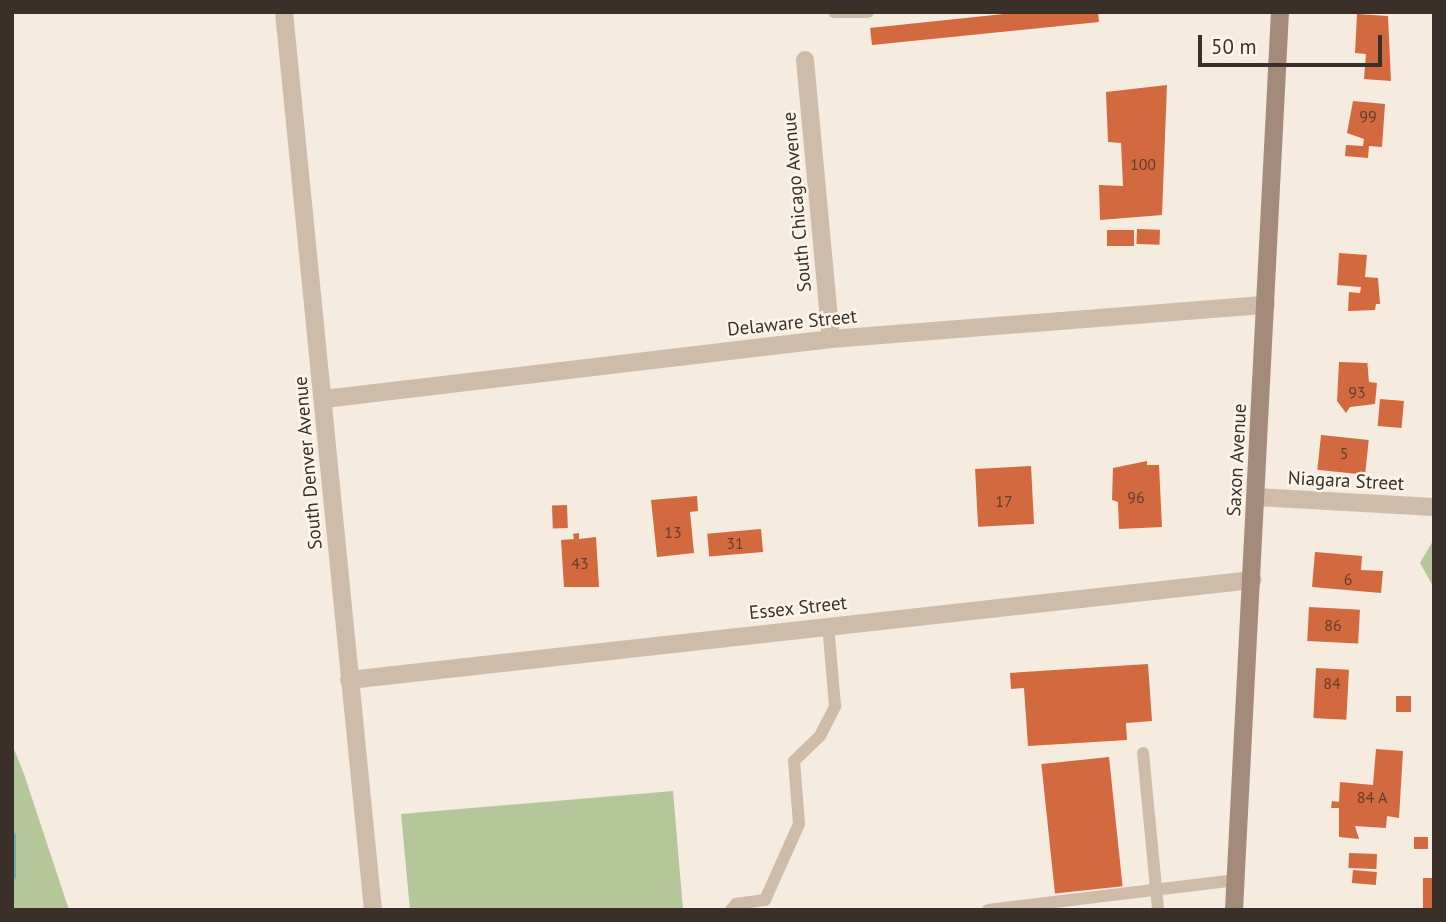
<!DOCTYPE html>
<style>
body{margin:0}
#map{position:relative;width:1446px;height:922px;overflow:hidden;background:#f5ebde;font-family:"PT Sans",sans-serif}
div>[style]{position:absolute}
.green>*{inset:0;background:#b6c69b}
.stream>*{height:7px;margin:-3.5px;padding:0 3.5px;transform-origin:3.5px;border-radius:3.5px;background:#79b0b6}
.building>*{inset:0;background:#d3693e;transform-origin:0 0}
.lane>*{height:12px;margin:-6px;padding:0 6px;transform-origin:6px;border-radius:6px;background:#cfbca8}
.street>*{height:18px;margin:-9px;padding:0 9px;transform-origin:9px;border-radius:9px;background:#cfbca8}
.secondary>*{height:18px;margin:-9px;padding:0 9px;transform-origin:9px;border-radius:9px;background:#a38a79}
span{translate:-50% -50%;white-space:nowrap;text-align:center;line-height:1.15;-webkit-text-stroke:5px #fcf5eb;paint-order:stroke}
.number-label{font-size:16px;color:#613e2e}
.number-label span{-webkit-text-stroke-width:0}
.street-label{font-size:19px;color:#3b2f29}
.frame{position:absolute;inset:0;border:14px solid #3b2f29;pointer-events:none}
.scale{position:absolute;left:1198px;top:35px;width:184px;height:32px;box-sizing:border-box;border:4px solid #3b2f29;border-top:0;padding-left:9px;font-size:21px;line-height:24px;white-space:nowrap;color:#3b2f29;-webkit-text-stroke:5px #fcf5eb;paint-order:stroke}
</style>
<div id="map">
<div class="green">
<div style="clip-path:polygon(1434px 539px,1434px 588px,1420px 563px)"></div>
<div style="clip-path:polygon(12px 744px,24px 774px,69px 910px,12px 910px)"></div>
<div style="clip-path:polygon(673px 791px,683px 910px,410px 910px,401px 814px)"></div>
</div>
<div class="stream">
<div style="left:12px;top:835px;width:41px;rotate:90deg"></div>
</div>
<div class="building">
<div style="clip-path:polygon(1024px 12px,1098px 12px,1099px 22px,872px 45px,870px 28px)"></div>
<div style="clip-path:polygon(1357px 14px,1388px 16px,1391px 81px,1364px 79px,1366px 54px,1355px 53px)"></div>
<div style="clip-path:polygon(1167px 85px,1162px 215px,1100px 220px,1099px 185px,1123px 186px,1121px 143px,1108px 142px,1106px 92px)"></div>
<div style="clip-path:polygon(1353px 101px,1385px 104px,1382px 147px,1369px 146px,1368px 158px,1345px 156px,1346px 145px,1363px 146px,1364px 139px,1347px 133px)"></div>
<div style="left:1137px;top:229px;width:23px;height:15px;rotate:2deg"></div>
<div style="left:1107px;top:230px;width:27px;height:16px"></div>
<div style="clip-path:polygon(1339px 253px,1367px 255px,1365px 277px,1378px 278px,1380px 304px,1376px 304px,1375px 310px,1348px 311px,1349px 292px,1360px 293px,1361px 287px,1337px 285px)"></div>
<div style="clip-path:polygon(1367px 359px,1369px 382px,1377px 383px,1375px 404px,1350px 407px,1346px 413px,1337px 401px,1339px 362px,1367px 363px)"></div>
<div style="left:1380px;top:399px;width:24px;height:27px;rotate:5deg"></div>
<div style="left:1321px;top:435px;width:48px;height:35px;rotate:6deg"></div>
<div style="clip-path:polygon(1147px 461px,1147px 465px,1159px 465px,1162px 527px,1119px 529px,1118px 502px,1112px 500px,1113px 468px)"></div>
<div style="left:1031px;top:466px;width:58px;height:56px;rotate:87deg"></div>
<div style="clip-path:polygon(697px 496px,698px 511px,690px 512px,694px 553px,657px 557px,651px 500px)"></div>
<div style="left:567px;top:505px;width:23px;height:15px;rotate:88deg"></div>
<div style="left:761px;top:529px;width:23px;height:54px;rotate:85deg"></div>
<div style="clip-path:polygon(579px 533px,579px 539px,596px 537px,599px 587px,564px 587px,561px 540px,574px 539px,573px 534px)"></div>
<div style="clip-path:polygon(1315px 552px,1362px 556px,1361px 570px,1383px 571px,1381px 593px,1312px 587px)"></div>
<div style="left:1309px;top:607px;width:51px;height:34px;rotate:3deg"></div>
<div style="clip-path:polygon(1148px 664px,1152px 721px,1126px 723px,1127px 740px,1028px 746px,1024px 688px,1011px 689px,1010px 673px)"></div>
<div style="left:1316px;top:668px;width:33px;height:50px;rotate:3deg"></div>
<div style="left:1396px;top:696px;width:15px;height:16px"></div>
<div style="clip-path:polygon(1376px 749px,1403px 751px,1399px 818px,1387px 816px,1386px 828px,1355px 826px,1359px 839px,1339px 837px,1339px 808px,1331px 808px,1332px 801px,1339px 802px,1340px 782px,1373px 785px)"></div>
<div style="left:1109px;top:757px;width:130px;height:68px;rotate:84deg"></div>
<div style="left:1414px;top:837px;width:14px;height:12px"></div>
<div style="left:1349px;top:853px;width:28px;height:15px;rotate:2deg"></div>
<div style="left:1353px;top:870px;width:24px;height:13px;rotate:5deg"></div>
<div style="left:1423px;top:878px;width:11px;height:32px"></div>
</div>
<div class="lane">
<div style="left:834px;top:12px;width:34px"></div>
<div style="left:1143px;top:753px;width:158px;rotate:84.5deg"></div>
<div style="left:731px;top:910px;width:8px;rotate:-50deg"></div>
<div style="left:736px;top:904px;width:29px;rotate:-8deg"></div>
<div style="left:765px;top:900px;width:83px;rotate:-65.9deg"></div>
<div style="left:799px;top:824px;width:63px;rotate:-94.5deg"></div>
<div style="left:794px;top:761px;width:36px;rotate:-44deg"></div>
<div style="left:820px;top:736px;width:34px;rotate:-63deg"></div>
<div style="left:835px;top:706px;width:81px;rotate:-94.9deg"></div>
<div style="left:988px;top:910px;width:250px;rotate:-6.9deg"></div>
</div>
<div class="street">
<div style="left:284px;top:12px;width:902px;rotate:84.34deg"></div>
<div style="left:805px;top:60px;width:280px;rotate:84.7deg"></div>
<div style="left:324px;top:399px;width:511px;rotate:-6.75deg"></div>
<div style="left:831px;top:339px;width:436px;rotate:-4.5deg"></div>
<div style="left:1256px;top:497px;width:178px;rotate:3.2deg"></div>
<div style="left:349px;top:680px;width:909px;rotate:-6.32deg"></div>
</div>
<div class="secondary">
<div style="left:1234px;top:910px;width:899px;rotate:-87.07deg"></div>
</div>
<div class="number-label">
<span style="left:1368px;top:116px">99</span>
<span style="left:1143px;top:164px">100</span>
<span style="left:1357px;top:392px">93</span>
<span style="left:1344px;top:453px">5</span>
<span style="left:1136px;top:497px">96</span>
<span style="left:1004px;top:501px">17</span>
<span style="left:673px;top:532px">13</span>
<span style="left:735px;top:543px">31</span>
<span style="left:580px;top:563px">43</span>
<span style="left:1348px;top:579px">6</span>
<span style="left:1333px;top:625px">86</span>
<span style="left:1332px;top:683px">84</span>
<span style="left:1372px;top:797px">84 A</span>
</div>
<div class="street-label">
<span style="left:797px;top:202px;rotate:-95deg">South Chicago Avenue</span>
<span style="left:792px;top:323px;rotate:-6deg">Delaware Street</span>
<span style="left:1237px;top:460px;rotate:-87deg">Saxon Avenue</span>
<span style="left:308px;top:463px;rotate:-95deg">South Denver Avenue</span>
<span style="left:1346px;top:481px;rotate:3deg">Niagara Street</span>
<span style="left:798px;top:608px;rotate:-6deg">Essex Street</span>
</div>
<div class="frame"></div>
<div class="scale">50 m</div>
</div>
